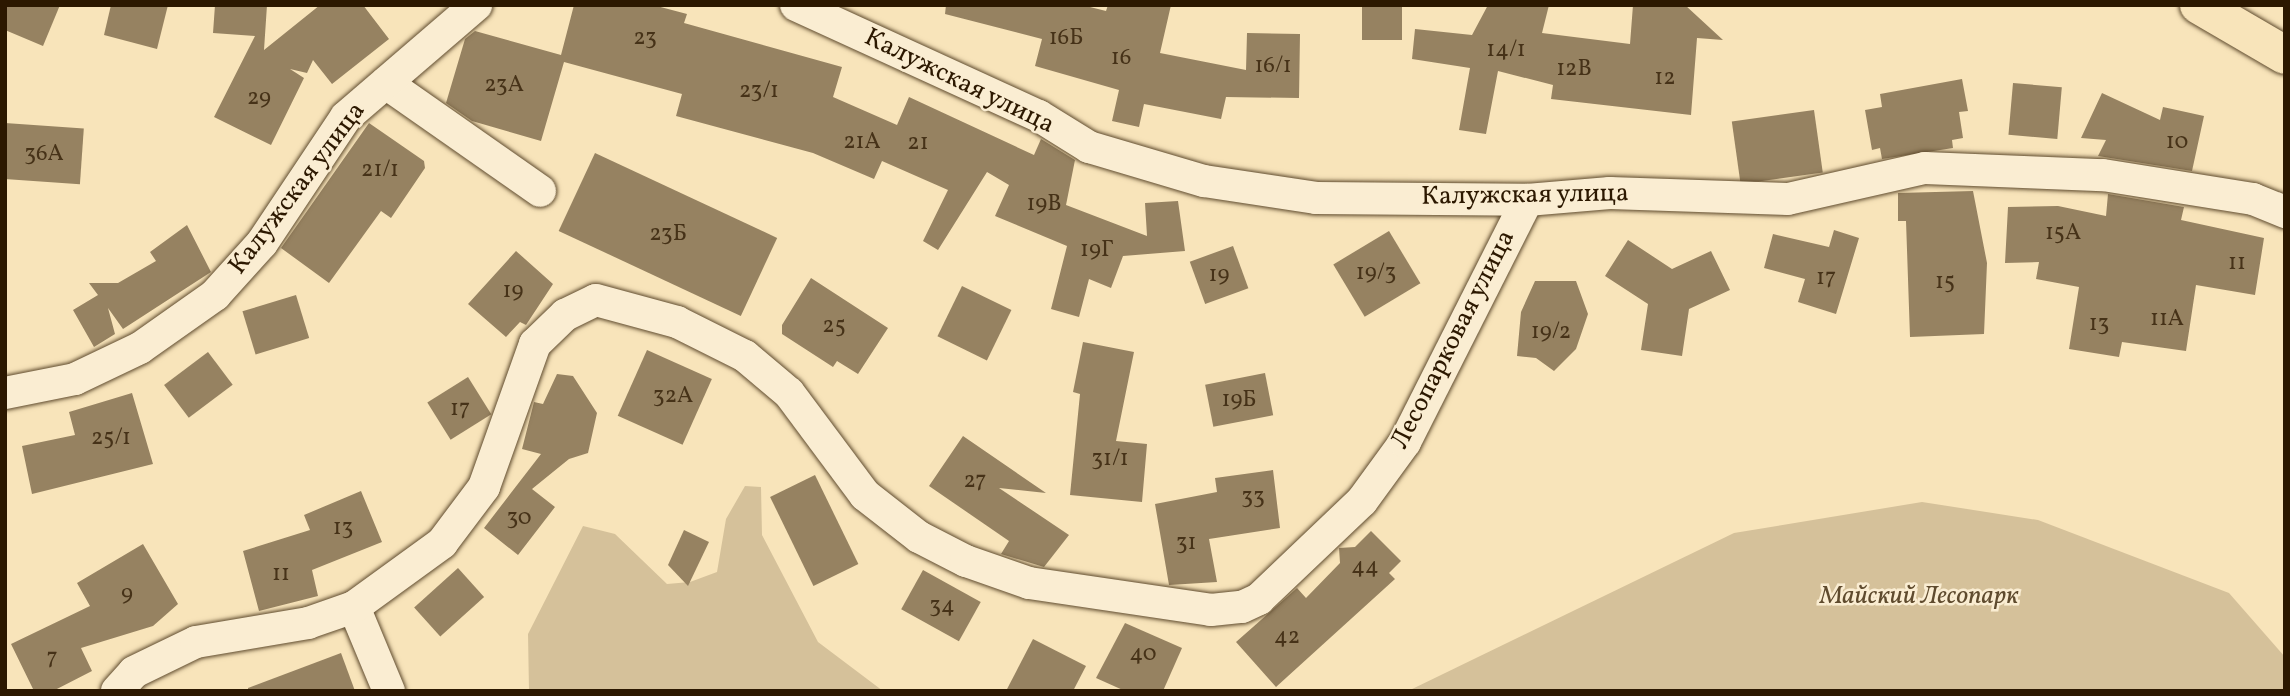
<!DOCTYPE html>
<meta charset="utf-8">
<style>
body{margin:0}
#map{position:relative;width:2290px;height:696px;overflow:hidden;background:#f8e4ba;font-family:Vollkorn,serif}
div>[style]{position:absolute}
.green>*{inset:0;background:#d5c19a}
.building>*{inset:0;background:#968261;transform-origin:0 0}
.roads{filter:drop-shadow(0 0 2px #5f4b2e) drop-shadow(0 0 2px #5f4b2e)}
.street>*{height:32px;margin:-16px;padding:0 16px;transform-origin:16px;border-radius:16px;background:#faedd2}
.primary>*{height:38px;margin:-19px;padding:0 19px;transform-origin:19px;border-radius:19px;background:#f8e4ba}
span{translate:-50% -50%;white-space:nowrap;text-align:center;line-height:1.15;-webkit-text-stroke:5px #faedd2;paint-order:stroke}
.number-label{font-size:23px;color:#463218}
.number-label span{-webkit-text-stroke-width:0}
.street-label{font-size:26px;color:#2c1800}
.park-label{font-size:26px;color:#5f4b2e;font-style:italic}
.frame{position:absolute;inset:0;border:7px solid #2c1800;pointer-events:none}
</style>
<div id="map">
<div class="green">
<div style="clip-path:polygon(745px 486px,761px 487px,762px 535px,818px 642px,883px 691px,529px 691px,528px 634px,583px 526px,615px 534px,667px 584px,690px 582px,717px 572px,726px 519px)"></div>
<div style="clip-path:polygon(1922px 502px,2038px 520px,2229px 593px,2285px 657px,2285px 691px,1408px 691px,1734px 533px)"></div>
</div>
<div class="building">
<div style="clip-path:polygon(5px 5px,60px 5px,43px 46px,5px 30px)"></div>
<div style="clip-path:polygon(111px 5px,168px 5px,157px 49px,104px 35px)"></div>
<div style="clip-path:polygon(215px 5px,267px 5px,264px 50px,320px 5px,363px 5px,389px 39px,332px 84px,313px 60px,307px 73px,290px 69px,304px 78px,271px 145px,214px 117px,255px 36px,213px 33px)"></div>
<div style="clip-path:polygon(574px 5px,653px 5px,687px 14px,684px 23px,842px 67px,833px 97px,897px 125px,909px 97px,1034px 155px,1041px 139px,1075px 160px,1066px 205px,1147px 236px,1145px 203px,1178px 201px,1185px 251px,1123px 256px,1111px 288px,1089px 279px,1079px 317px,1051px 309px,1067px 246px,995px 216px,1009px 185px,987px 172px,938px 250px,923px 241px,948px 190px,882px 161px,874px 179px,813px 153px,676px 116px,682px 94px,564px 62px,541px 141px,472px 121px,446px 103px,465px 39px,475px 31px,561px 55px)"></div>
<div style="clip-path:polygon(946px 5px,1082px 5px,1106px 11px,1108px 5px,1171px 5px,1160px 53px,1246px 70px,1247px 33px,1300px 34px,1299px 98px,1226px 97px,1221px 119px,1144px 104px,1139px 127px,1112px 121px,1119px 90px,1035px 66px,1042px 39px,945px 14px)"></div>
<div style="left:1362px;top:5px;width:40px;height:35px"></div>
<div style="clip-path:polygon(1488px 5px,1549px 5px,1542px 33px,1630px 44px,1633px 5px,1685px 5px,1723px 40px,1697px 38px,1691px 115px,1551px 99px,1553px 85px,1498px 71px,1486px 134px,1459px 130px,1470px 68px,1412px 59px,1415px 29px,1472px 35px)"></div>
<div style="clip-path:polygon(1962px 79px,1968px 111px,1959px 112px,1963px 138px,1952px 140px,1953px 148px,1882px 159px,1880px 148px,1872px 150px,1865px 110px,1882px 107px,1880px 94px)"></div>
<div style="left:2013px;top:83px;width:49px;height:52px;rotate:5deg"></div>
<div style="clip-path:polygon(2102px 93px,2160px 120px,2163px 107px,2204px 116px,2192px 171px,2098px 156px,2106px 140px,2081px 138px)"></div>
<div style="left:1814px;top:110px;width:63px;height:83px;rotate:82deg"></div>
<div style="left:5px;top:123px;width:79px;height:56px;rotate:4deg"></div>
<div style="clip-path:polygon(369px 123px,424px 161px,425px 168px,391px 218px,381px 211px,329px 283px,281px 248px)"></div>
<div style="left:595px;top:153px;width:201px;height:86px;rotate:25deg"></div>
<div style="clip-path:polygon(1973px 191px,1987px 263px,1984px 334px,1910px 337px,1906px 221px,1898px 221px,1898px 193px)"></div>
<div style="clip-path:polygon(2108px 194px,2184px 207px,2181px 220px,2264px 238px,2255px 295px,2196px 285px,2186px 351px,2122px 342px,2119px 357px,2069px 349px,2079px 287px,2036px 279px,2039px 262px,2005px 263px,2008px 207px,2058px 206px,2106px 216px)"></div>
<div style="clip-path:polygon(187px 225px,211px 272px,123px 329px,108px 308px,115px 334px,94px 347px,73px 310px,98px 295px,89px 283px,118px 283px,156px 261px,150px 252px)"></div>
<div style="clip-path:polygon(1834px 230px,1859px 238px,1836px 314px,1798px 302px,1805px 279px,1764px 268px,1773px 234px,1829px 247px)"></div>
<div style="left:1389px;top:231px;width:61px;height:65px;rotate:59deg"></div>
<div style="clip-path:polygon(1628px 240px,1672px 269px,1711px 251px,1730px 290px,1689px 309px,1682px 356px,1641px 350px,1648px 304px,1605px 276px)"></div>
<div style="left:1233px;top:246px;width:45px;height:46px;rotate:70deg"></div>
<div style="clip-path:polygon(516px 251px,553px 284px,526px 325px,520px 322px,506px 337px,468px 304px)"></div>
<div style="clip-path:polygon(811px 278px,888px 328px,858px 374px,837px 361px,833px 367px,782px 334px,782px 325px)"></div>
<div style="clip-path:polygon(1535px 281px,1576px 281px,1588px 314px,1576px 349px,1554px 371px,1536px 358px,1517px 356px,1521px 312px)"></div>
<div style="left:962px;top:286px;width:55px;height:56px;rotate:26deg"></div>
<div style="left:296px;top:295px;width:45px;height:56px;rotate:73deg"></div>
<div style="clip-path:polygon(1083px 342px,1134px 352px,1116px 441px,1147px 444px,1142px 502px,1070px 495px,1080px 394px,1073px 392px)"></div>
<div style="left:647px;top:350px;width:71px;height:72px;rotate:24deg"></div>
<div style="left:208px;top:352px;width:41px;height:55px;rotate:53deg"></div>
<div style="left:1265px;top:373px;width:43px;height:61px;rotate:79deg"></div>
<div style="clip-path:polygon(557px 374px,573px 376px,597px 413px,588px 453px,569px 459px,532px 489px,555px 507px,518px 555px,484px 528px,541px 454px,522px 449px,534px 402px,543px 404px)"></div>
<div style="left:468px;top:377px;width:44px;height:48px;rotate:58deg"></div>
<div style="clip-path:polygon(132px 393px,153px 464px,32px 494px,22px 446px,75px 435px,69px 412px)"></div>
<div style="clip-path:polygon(963px 436px,1046px 493px,999px 488px,1069px 535px,1044px 567px,1001px 554px,1009px 541px,929px 486px)"></div>
<div style="clip-path:polygon(1273px 470px,1280px 528px,1209px 539px,1217px 582px,1169px 585px,1155px 504px,1217px 492px,1215px 478px)"></div>
<div style="left:815px;top:475px;width:99px;height:50px;rotate:64deg"></div>
<div style="clip-path:polygon(361px 491px,382px 542px,312px 570px,318px 596px,259px 611px,243px 551px,310px 530px,304px 515px)"></div>
<div style="clip-path:polygon(684px 530px,709px 542px,688px 586px,668px 565px)"></div>
<div style="clip-path:polygon(1371px 531px,1401px 561px,1389px 573px,1395px 579px,1276px 687px,1236px 642px,1297px 588px,1306px 598px,1340px 563px,1339px 548px,1355px 547px)"></div>
<div style="clip-path:polygon(143px 544px,178px 604px,153px 626px,81px 648px,92px 671px,53px 691px,34px 691px,11px 644px,90px 606px,77px 583px)"></div>
<div style="left:458px;top:568px;width:39px;height:59px;rotate:48deg"></div>
<div style="left:923px;top:570px;width:66px;height:45px;rotate:29deg"></div>
<div style="clip-path:polygon(1125px 623px,1182px 648px,1163px 691px,1125px 691px,1096px 678px)"></div>
<div style="clip-path:polygon(1033px 639px,1086px 666px,1073px 691px,1006px 691px)"></div>
<div style="clip-path:polygon(341px 653px,355px 691px,248px 691px,248px 688px)"></div>
</div>
<div class="roads">
<div class="street">
<div style="left:796px;top:5px;width:267px;rotate:24.6deg"></div>
<div style="left:1039px;top:116px;width:59px;rotate:31.8deg"></div>
<div style="left:1089px;top:147px;width:120px;rotate:16.5deg"></div>
<div style="left:1204px;top:181px;width:113px;rotate:8.6deg"></div>
<div style="left:1316px;top:198px;width:211px;rotate:0.5deg"></div>
<div style="left:1527px;top:200px;width:83px;rotate:-4.8deg"></div>
<div style="left:1610px;top:193px;width:178px;rotate:1.9deg"></div>
<div style="left:1788px;top:199px;width:140px;rotate:-12.8deg"></div>
<div style="left:1925px;top:168px;width:178px;rotate:2.3deg"></div>
<div style="left:2103px;top:175px;width:152px;rotate:9.1deg"></div>
<div style="left:2253px;top:199px;width:35px;rotate:22deg"></div>
<div style="left:386px;top:83px;width:188px;rotate:35deg"></div>
<div style="left:5px;top:393px;width:71px;rotate:-11.3deg"></div>
<div style="left:75px;top:379px;width:72px;rotate:-25.5deg"></div>
<div style="left:140px;top:348px;width:92px;rotate:-35.2deg"></div>
<div style="left:215px;top:295px;width:70px;rotate:-47.9deg"></div>
<div style="left:262px;top:243px;width:151px;rotate:-56.3deg"></div>
<div style="left:346px;top:117px;width:172px;rotate:-40.7deg"></div>
<div style="left:354px;top:607px;width:91px;rotate:67.4deg"></div>
<div style="left:117px;top:691px;width:25px;rotate:-48deg"></div>
<div style="left:134px;top:672px;width:69px;rotate:-25.8deg"></div>
<div style="left:196px;top:642px;width:114px;rotate:-9.6deg"></div>
<div style="left:308px;top:623px;width:49px;rotate:-19.2deg"></div>
<div style="left:354px;top:607px;width:109px;rotate:-36deg"></div>
<div style="left:442px;top:543px;width:70px;rotate:-53.1deg"></div>
<div style="left:484px;top:487px;width:152px;rotate:-70.4deg"></div>
<div style="left:535px;top:344px;width:42px;rotate:-44deg"></div>
<div style="left:565px;top:315px;width:34px;rotate:-26deg"></div>
<div style="left:596px;top:300px;width:84px;rotate:15.2deg"></div>
<div style="left:677px;top:322px;width:76px;rotate:26.6deg"></div>
<div style="left:745px;top:356px;width:57px;rotate:40.1deg"></div>
<div style="left:789px;top:393px;width:127px;rotate:53.3deg"></div>
<div style="left:865px;top:495px;width:68px;rotate:37.9deg"></div>
<div style="left:919px;top:537px;width:53px;rotate:27.1deg"></div>
<div style="left:966px;top:561px;width:67px;rotate:19.2deg"></div>
<div style="left:1029px;top:583px;width:184px;rotate:8.4deg"></div>
<div style="left:1211px;top:610px;width:31px;rotate:-6deg"></div>
<div style="left:1242px;top:607px;width:19px;rotate:-25deg"></div>
<div style="left:1259px;top:599px;width:142px;rotate:-43.6deg"></div>
<div style="left:1362px;top:501px;width:73px;rotate:-53.9deg"></div>
<div style="left:1405px;top:442px;width:271px;rotate:-63.2deg"></div>
</div>
<div class="primary">
<div style="left:2199px;top:5px;width:99px;rotate:30.2deg"></div>
</div>
</div>
<div class="number-label">
<span style="left:645px;top:38px">23</span>
<span style="left:1066px;top:38px">16Б</span>
<span style="left:1506px;top:50px">14/1</span>
<span style="left:1121px;top:58px">16</span>
<span style="left:1273px;top:66px">16/1</span>
<span style="left:1574px;top:69px">12В</span>
<span style="left:1665px;top:78px">12</span>
<span style="left:504px;top:85px">23А</span>
<span style="left:759px;top:91px">23/1</span>
<span style="left:259px;top:98px">29</span>
<span style="left:862px;top:142px">21А</span>
<span style="left:2177px;top:142px">10</span>
<span style="left:918px;top:143px">21</span>
<span style="left:44px;top:154px">36А</span>
<span style="left:380px;top:170px">21/1</span>
<span style="left:1044px;top:204px">19В</span>
<span style="left:2063px;top:233px">15А</span>
<span style="left:668px;top:234px">23Б</span>
<span style="left:1097px;top:250px">19Г</span>
<span style="left:2237px;top:263px">11</span>
<span style="left:1376px;top:273px">19/3</span>
<span style="left:1219px;top:275px">19</span>
<span style="left:1826px;top:278px">17</span>
<span style="left:1945px;top:282px">15</span>
<span style="left:513px;top:291px">19</span>
<span style="left:2167px;top:319px">11А</span>
<span style="left:2099px;top:324px">13</span>
<span style="left:834px;top:326px">25</span>
<span style="left:1551px;top:332px">19/2</span>
<span style="left:673px;top:396px">32А</span>
<span style="left:1239px;top:400px">19Б</span>
<span style="left:460px;top:409px">17</span>
<span style="left:111px;top:438px">25/1</span>
<span style="left:1110px;top:459px">31/1</span>
<span style="left:975px;top:481px">27</span>
<span style="left:1253px;top:497px">33</span>
<span style="left:519px;top:518px">30</span>
<span style="left:343px;top:528px">13</span>
<span style="left:1186px;top:543px">31</span>
<span style="left:1365px;top:567px">44</span>
<span style="left:281px;top:574px">11</span>
<span style="left:127px;top:594px">9</span>
<span style="left:942px;top:606px">34</span>
<span style="left:1287px;top:637px">42</span>
<span style="left:1143px;top:654px">40</span>
<span style="left:52px;top:658px">7</span>
</div>
<div class="street-label">
<span style="left:959px;top:82px;rotate:26deg">Калужская улица</span>
<span style="left:298px;top:189px;rotate:-53deg">Калужская улица</span>
<span style="left:1525px;top:196px;rotate:-1deg">Калужская улица</span>
<span style="left:1454px;top:340px;rotate:-63deg">Лесопарковая улица</span>
</div>
<div class="park-label">
<span style="left:1919px;top:597px">Майский Лесопарк</span>
</div>
<div class="frame"></div>
</div>
